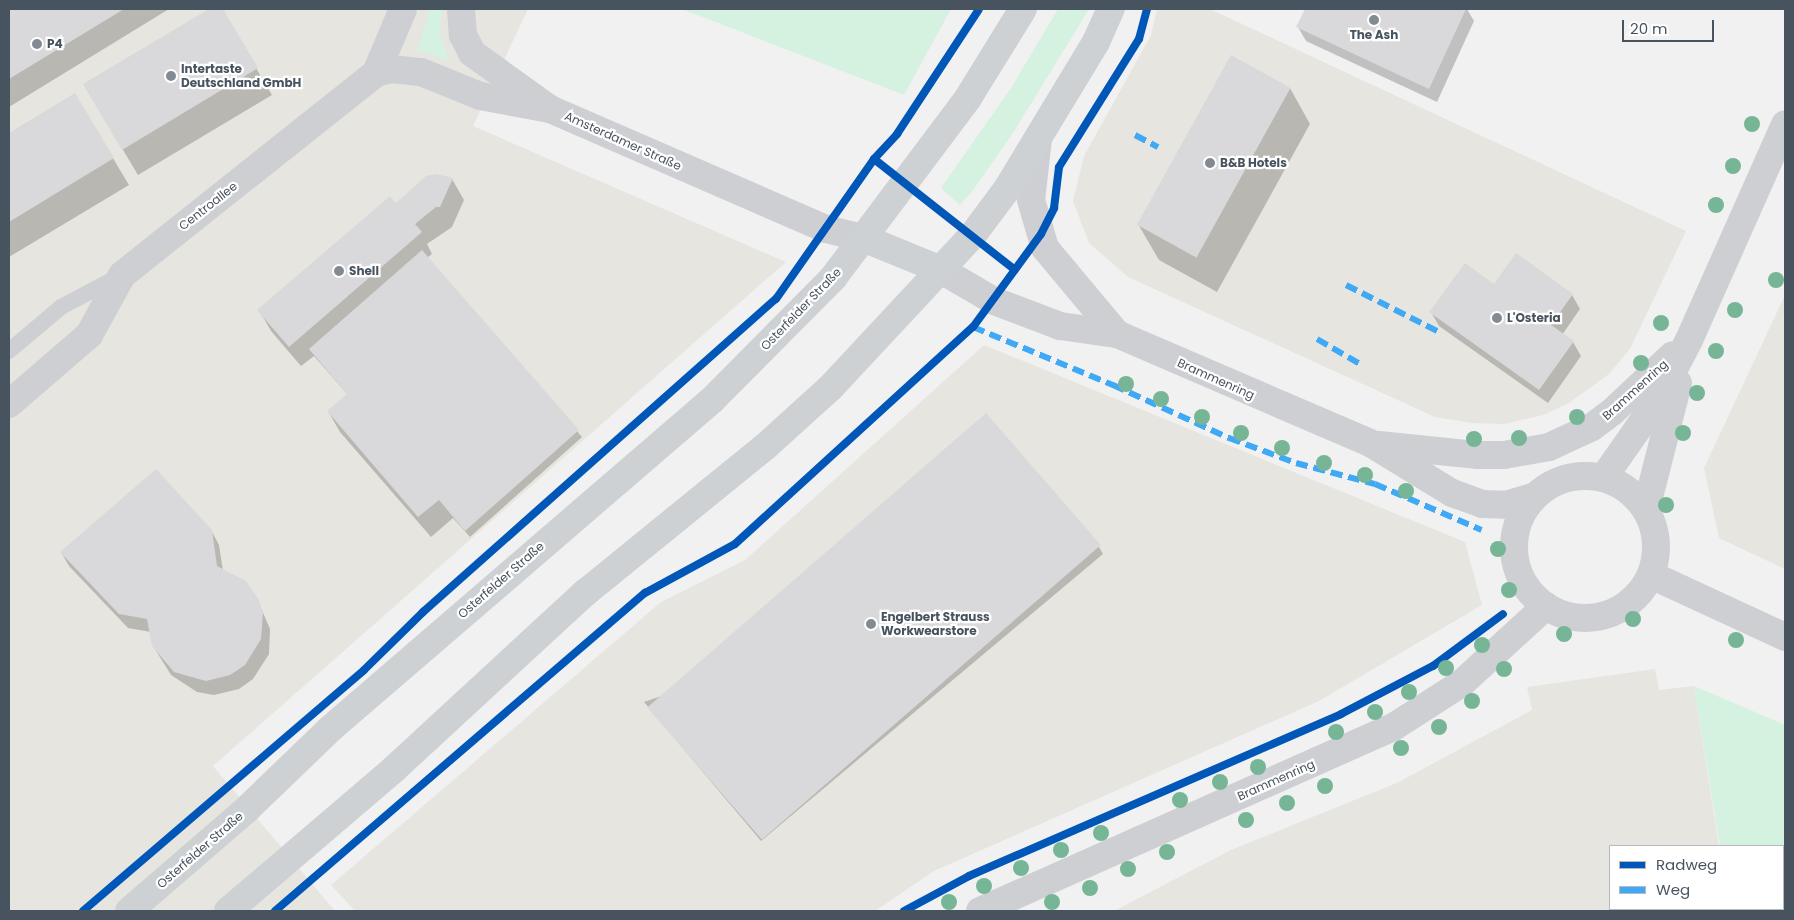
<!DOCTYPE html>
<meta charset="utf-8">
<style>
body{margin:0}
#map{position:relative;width:1794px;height:920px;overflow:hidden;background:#f2f1f1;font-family:Poppins,sans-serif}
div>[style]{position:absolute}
.commercial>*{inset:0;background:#e6e5df}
.green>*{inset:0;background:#d5f1e0}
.shadow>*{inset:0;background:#0003}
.building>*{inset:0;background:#d9d9db;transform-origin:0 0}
.service>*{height:16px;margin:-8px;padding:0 8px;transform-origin:8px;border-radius:8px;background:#cdcfd2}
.minor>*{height:28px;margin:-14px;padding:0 14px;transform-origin:14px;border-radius:14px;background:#cdcfd2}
.minor>.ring{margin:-14px;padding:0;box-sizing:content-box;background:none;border:28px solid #cdcfd2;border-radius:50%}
.tertiary>*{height:28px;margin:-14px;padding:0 14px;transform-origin:14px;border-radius:14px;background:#cdcfd2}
.secondary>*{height:28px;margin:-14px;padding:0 14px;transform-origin:14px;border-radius:14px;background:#ced1d4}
.quiet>*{height:6px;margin-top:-3px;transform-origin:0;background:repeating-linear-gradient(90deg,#3fa9f5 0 12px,transparent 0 18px)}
.cycleway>*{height:8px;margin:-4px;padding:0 4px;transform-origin:4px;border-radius:4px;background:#0057b8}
.trees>*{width:16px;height:16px;margin:-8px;border-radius:50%;background:#77b597}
.dots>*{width:14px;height:14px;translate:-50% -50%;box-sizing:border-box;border:2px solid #fff;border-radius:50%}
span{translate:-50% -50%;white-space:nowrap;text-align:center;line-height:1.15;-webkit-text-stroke:4.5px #fff;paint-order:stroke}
.poi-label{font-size:12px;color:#47535f;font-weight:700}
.left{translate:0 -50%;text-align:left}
.street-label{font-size:12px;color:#47535f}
.frame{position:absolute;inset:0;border:10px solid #47535f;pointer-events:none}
.legend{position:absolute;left:1609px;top:845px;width:175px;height:65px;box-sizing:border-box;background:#fff;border:1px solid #b5babf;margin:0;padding:6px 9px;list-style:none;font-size:15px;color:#47535f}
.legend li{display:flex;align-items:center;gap:10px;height:25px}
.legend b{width:25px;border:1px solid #b5babf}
.scale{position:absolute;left:1622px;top:20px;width:92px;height:22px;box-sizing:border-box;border:2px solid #47535f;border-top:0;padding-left:6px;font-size:15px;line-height:18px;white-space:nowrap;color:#47535f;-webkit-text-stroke:4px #fff;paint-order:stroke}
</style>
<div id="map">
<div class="commercial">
<div style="clip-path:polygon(9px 9px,528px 9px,473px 126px,786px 262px,213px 766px,335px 911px,9px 911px)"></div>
<div style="clip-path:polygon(1157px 9px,1210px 9px,1686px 231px,1630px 349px,1609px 374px,1569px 403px,1543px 415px,1504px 424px,1472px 423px,1435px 417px,1128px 277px,1089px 243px,1073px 201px,1084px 156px,1151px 35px)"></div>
<div style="clip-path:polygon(1785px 295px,1785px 569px,1719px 538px,1704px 468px)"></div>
<div style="clip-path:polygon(984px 345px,1465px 542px,1482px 605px,1319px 701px,934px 871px,875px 911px,355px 911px,331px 885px,661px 602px,745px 560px)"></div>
<div style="clip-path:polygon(1655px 669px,1659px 690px,1694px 686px,1719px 846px,1610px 846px,1610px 909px,1729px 911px,1114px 911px,1231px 850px,1399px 782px,1532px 710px,1527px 687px)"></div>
</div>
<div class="green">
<div style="clip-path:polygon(430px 9px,443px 9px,440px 24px,441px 40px,450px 61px,418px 50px)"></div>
<div style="clip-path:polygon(682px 9px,951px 9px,904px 95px)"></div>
<div style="clip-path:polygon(1058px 9px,1089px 9px,1015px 130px,974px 189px,960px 205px,941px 188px,1011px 88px)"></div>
<div style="clip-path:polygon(1694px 686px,1785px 725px,1785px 911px,1730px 911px,1730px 909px,1783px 909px,1783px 846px,1720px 846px)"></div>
</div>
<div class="shadow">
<div style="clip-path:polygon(9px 9px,169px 9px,9px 107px)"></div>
<div style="clip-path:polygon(212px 9px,221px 9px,272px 95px,138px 175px,84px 85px)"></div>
<div style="clip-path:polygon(1306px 9px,1467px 9px,1474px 21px,1437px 102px,1306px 41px,1298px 27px)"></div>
<div style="clip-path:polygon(1290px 88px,1310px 124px,1217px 292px,1159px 260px,1138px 224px)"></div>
<div style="clip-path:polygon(75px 95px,129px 185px,9px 257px,9px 135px)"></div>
<div style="clip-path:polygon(452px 179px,464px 200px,452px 227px,427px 244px,432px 254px,427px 258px,582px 437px,470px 537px,453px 518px,431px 537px,340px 432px,328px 411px,348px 395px,314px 356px,301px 366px,271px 331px,259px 310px,396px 205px)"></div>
<div style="clip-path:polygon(1572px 295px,1580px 309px,1562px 335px,1573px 342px,1581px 356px,1548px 403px,1439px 326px,1431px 312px)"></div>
<div style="clip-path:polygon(211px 530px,219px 545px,223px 571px,258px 601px,270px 629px,269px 654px,253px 679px,239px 689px,214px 695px,197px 692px,171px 675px,153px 646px,151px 632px,128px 628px,69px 566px,61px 552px)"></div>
<div style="clip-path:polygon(1099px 547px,1103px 554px,761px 841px,644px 702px)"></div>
</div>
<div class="building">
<div style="clip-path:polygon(9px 9px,124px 9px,9px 79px)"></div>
<div style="clip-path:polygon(209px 9px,223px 9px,258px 68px,122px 150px,83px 84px)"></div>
<div style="clip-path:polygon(1305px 9px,1466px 9px,1429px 89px,1296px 27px)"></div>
<div style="left:1231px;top:55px;width:68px;height:194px;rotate:29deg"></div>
<div style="clip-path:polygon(75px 93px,114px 158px,9px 222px,9px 133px)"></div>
<div style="clip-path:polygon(437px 174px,453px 178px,440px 207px,436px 207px,415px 224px,422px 232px,289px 347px,257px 310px,390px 196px,396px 203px,426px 176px)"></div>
<div style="clip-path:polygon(422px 250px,579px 430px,465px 531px,439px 500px,418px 517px,327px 411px,347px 394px,309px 349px)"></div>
<div style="clip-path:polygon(1516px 253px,1573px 294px,1551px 325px,1574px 341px,1539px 390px,1429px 312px,1465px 263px,1494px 284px)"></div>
<div style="left:986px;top:413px;width:175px;height:449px;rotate:49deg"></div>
<div style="clip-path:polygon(156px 469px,212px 530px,217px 566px,246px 581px,259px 600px,263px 613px,261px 639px,245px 665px,230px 675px,206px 681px,174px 672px,152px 646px,147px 619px,119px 614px,60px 552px)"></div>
</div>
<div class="service">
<div style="left:9px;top:351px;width:68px;rotate:-40.2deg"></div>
<div style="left:61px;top:307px;width:64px;rotate:-27.8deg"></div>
</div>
<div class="minor">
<div style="left:461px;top:9px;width:26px;rotate:86deg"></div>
<div style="left:463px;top:35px;width:20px;rotate:63deg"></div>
<div style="left:472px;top:53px;width:96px;rotate:35.7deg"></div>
<div style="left:376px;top:73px;width:69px;rotate:-67.1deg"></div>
<div style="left:1038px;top:139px;width:61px;rotate:96.5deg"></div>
<div style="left:1031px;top:200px;width:50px;rotate:73.7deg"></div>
<div style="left:1045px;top:248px;width:112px;rotate:50.1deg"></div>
<div style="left:941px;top:270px;width:61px;rotate:30.3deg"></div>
<div style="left:994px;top:301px;width:71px;rotate:20.7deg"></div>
<div style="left:1060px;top:326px;width:58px;rotate:8deg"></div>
<div style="left:1117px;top:334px;width:278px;rotate:23.3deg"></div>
<div style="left:1372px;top:444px;width:94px;rotate:31.5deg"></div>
<div style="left:1452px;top:493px;width:32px;rotate:20deg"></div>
<div style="left:1482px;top:504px;width:24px;rotate:2deg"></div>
<div style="left:1506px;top:505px;width:28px;rotate:-17deg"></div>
<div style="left:1379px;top:445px;width:100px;rotate:5.8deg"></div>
<div style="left:1478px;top:455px;width:26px"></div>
<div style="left:1504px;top:455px;width:46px;rotate:-10.1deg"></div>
<div style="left:1549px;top:447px;width:47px;rotate:-24.9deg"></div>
<div style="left:1592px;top:427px;width:25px;rotate:-37deg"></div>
<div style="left:1612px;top:412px;width:83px;rotate:-43.1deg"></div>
<div class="ring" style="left:1514px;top:476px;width:114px;height:114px"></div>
<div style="left:1604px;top:477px;width:94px;rotate:-55deg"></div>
<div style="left:1658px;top:400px;width:68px;rotate:-62.7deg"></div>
<div style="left:1689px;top:340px;width:236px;rotate:-66deg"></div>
<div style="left:1646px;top:509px;width:130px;rotate:-75.7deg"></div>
<div style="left:1651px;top:575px;width:148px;rotate:24.8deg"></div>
<div style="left:980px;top:911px;width:454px;rotate:-24deg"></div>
<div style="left:1395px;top:726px;width:80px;rotate:-32.7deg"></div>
<div style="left:1462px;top:683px;width:114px;rotate:-42.5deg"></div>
</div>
<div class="tertiary">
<div style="left:9px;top:404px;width:106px;rotate:-40.8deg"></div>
<div style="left:89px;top:335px;width:68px;rotate:-61.2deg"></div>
<div style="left:122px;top:275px;width:325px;rotate:-38.5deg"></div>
<div style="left:376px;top:73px;width:16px;rotate:-15deg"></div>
<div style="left:391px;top:69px;width:30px;rotate:6deg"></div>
<div style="left:421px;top:72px;width:64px;rotate:22.1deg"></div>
<div style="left:480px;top:96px;width:71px;rotate:10.5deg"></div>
<div style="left:550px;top:109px;width:301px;rotate:23.5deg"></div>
<div style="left:826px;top:229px;width:38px;rotate:14deg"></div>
</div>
<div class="secondary">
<div style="left:863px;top:238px;width:84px;rotate:22.3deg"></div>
<div style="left:129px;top:911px;width:156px;rotate:-40.8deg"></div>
<div style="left:247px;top:809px;width:115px;rotate:-43.9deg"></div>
<div style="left:330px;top:729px;width:504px;rotate:-40.74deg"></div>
<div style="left:712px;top:400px;width:172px;rotate:-45.2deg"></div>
<div style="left:833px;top:278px;width:225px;rotate:-53.1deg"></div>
<div style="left:968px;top:98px;width:105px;rotate:-58.3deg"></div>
<div style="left:228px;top:911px;width:218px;rotate:-40.5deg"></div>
<div style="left:394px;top:769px;width:260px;rotate:-42.7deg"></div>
<div style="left:585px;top:593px;width:233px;rotate:-39.1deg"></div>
<div style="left:766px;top:446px;width:88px;rotate:-42.2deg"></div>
<div style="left:831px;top:387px;width:207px;rotate:-47deg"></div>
<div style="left:972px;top:236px;width:59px;rotate:-53.3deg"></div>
<div style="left:1007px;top:189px;width:172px;rotate:-58.8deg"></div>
<div style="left:1096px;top:42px;width:36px;rotate:-66deg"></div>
</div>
<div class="quiet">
<div style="left:1135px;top:135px;width:26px;rotate:28deg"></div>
<div style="left:1346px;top:285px;width:104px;rotate:26.8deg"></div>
<div style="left:973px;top:327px;width:152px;rotate:22.5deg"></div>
<div style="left:1113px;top:385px;width:128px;rotate:24.6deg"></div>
<div style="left:1229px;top:438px;width:72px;rotate:20.5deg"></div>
<div style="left:1296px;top:463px;width:82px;rotate:14.9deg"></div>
<div style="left:1375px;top:484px;width:116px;rotate:23.3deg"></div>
<div style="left:1317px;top:339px;width:50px;rotate:30.2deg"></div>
</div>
<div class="cycleway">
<div style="left:874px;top:159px;width:179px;rotate:38.2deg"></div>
<div style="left:83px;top:911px;width:370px;rotate:-40.6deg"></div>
<div style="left:364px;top:670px;width:83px;rotate:-44.5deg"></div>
<div style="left:423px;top:612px;width:472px;rotate:-41.6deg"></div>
<div style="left:776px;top:299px;width:171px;rotate:-55deg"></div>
<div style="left:874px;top:159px;width:34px;rotate:-47deg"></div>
<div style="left:897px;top:134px;width:149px;rotate:-56.7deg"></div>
<div style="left:275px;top:911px;width:488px;rotate:-40.7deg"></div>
<div style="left:645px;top:593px;width:102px;rotate:-28.6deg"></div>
<div style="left:735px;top:544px;width:322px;rotate:-42.4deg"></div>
<div style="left:973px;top:327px;width:115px;rotate:-53.8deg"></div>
<div style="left:1041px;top:234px;width:29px;rotate:-63deg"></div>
<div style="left:1054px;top:208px;width:41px;rotate:-83deg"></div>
<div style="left:1059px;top:167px;width:151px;rotate:-58deg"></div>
<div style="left:1139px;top:39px;width:31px;rotate:-75deg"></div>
<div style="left:904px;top:911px;width:74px;rotate:-28.3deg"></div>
<div style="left:969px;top:876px;width:406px;rotate:-23.5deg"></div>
<div style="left:1341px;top:714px;width:104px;rotate:-27.6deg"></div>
<div style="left:1433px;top:666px;width:87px;rotate:-36.6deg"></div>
</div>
<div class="trees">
<div style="left:1752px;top:124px"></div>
<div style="left:1733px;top:166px"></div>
<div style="left:1716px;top:205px"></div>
<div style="left:1776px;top:280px"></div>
<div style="left:1735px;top:310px"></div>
<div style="left:1661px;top:323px"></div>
<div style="left:1716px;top:351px"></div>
<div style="left:1641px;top:363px"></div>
<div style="left:1126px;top:384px"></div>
<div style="left:1697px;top:393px"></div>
<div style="left:1161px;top:399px"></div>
<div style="left:1202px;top:417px"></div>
<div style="left:1577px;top:417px"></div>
<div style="left:1241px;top:433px"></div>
<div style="left:1683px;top:433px"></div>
<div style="left:1519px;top:438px"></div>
<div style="left:1474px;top:439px"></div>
<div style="left:1282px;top:448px"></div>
<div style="left:1324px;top:463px"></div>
<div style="left:1365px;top:475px"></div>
<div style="left:1406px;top:491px"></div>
<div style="left:1666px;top:505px"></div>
<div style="left:1498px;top:549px"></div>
<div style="left:1509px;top:590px"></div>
<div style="left:1633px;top:619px"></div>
<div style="left:1564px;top:634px"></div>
<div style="left:1736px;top:640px"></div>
<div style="left:1482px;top:645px"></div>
<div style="left:1446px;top:668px"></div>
<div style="left:1504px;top:669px"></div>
<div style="left:1409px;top:692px"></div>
<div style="left:1472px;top:701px"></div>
<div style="left:1375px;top:712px"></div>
<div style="left:1439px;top:727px"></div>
<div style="left:1336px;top:732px"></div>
<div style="left:1401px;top:748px"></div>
<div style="left:1258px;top:767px"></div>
<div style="left:1220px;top:782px"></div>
<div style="left:1325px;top:786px"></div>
<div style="left:1180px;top:800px"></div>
<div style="left:1287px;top:803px"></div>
<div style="left:1246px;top:820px"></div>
<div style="left:1101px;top:833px"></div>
<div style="left:1061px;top:850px"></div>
<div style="left:1167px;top:852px"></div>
<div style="left:1021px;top:868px"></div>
<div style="left:1128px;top:869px"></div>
<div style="left:984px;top:886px"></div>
<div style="left:1090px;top:888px"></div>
<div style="left:949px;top:902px"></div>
<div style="left:1052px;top:902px"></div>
</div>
<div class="dots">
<div style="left:1374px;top:20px;background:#838a92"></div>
<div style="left:37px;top:44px;background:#838a92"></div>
<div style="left:171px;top:76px;background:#838a92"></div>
<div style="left:1210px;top:163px;background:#838a92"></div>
<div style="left:339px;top:271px;background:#838a92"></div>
<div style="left:1497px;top:318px;background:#838a92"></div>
<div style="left:871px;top:624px;background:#838a92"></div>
</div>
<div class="poi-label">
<span style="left:1374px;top:35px">The Ash</span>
<span class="left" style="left:47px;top:44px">P4</span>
<span class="left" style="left:181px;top:76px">Intertaste<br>Deutschland GmbH</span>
<span class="left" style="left:1220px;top:163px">B&amp;B Hotels</span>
<span class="left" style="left:349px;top:271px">Shell</span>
<span class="left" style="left:1507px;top:318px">L'Osteria</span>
<span class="left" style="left:881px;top:624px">Engelbert Strauss<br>Workwearstore</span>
</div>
<div class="street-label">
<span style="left:623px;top:141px;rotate:24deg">Amsterdamer Straße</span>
<span style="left:208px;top:206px;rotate:-38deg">Centroallee</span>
<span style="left:801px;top:309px;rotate:-46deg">Osterfelder Straße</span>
<span style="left:1216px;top:379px;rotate:24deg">Brammenring</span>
<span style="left:1635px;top:390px;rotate:-42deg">Brammenring</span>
<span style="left:501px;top:580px;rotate:-41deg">Osterfelder Straße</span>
<span style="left:1276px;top:780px;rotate:-24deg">Brammenring</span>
<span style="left:200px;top:850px;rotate:-41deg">Osterfelder Straße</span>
</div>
<div class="frame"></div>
<ul class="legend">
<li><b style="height:6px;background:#0057b8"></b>Radweg</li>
<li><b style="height:6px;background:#3fa9f5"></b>Weg</li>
</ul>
<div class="scale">20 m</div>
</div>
